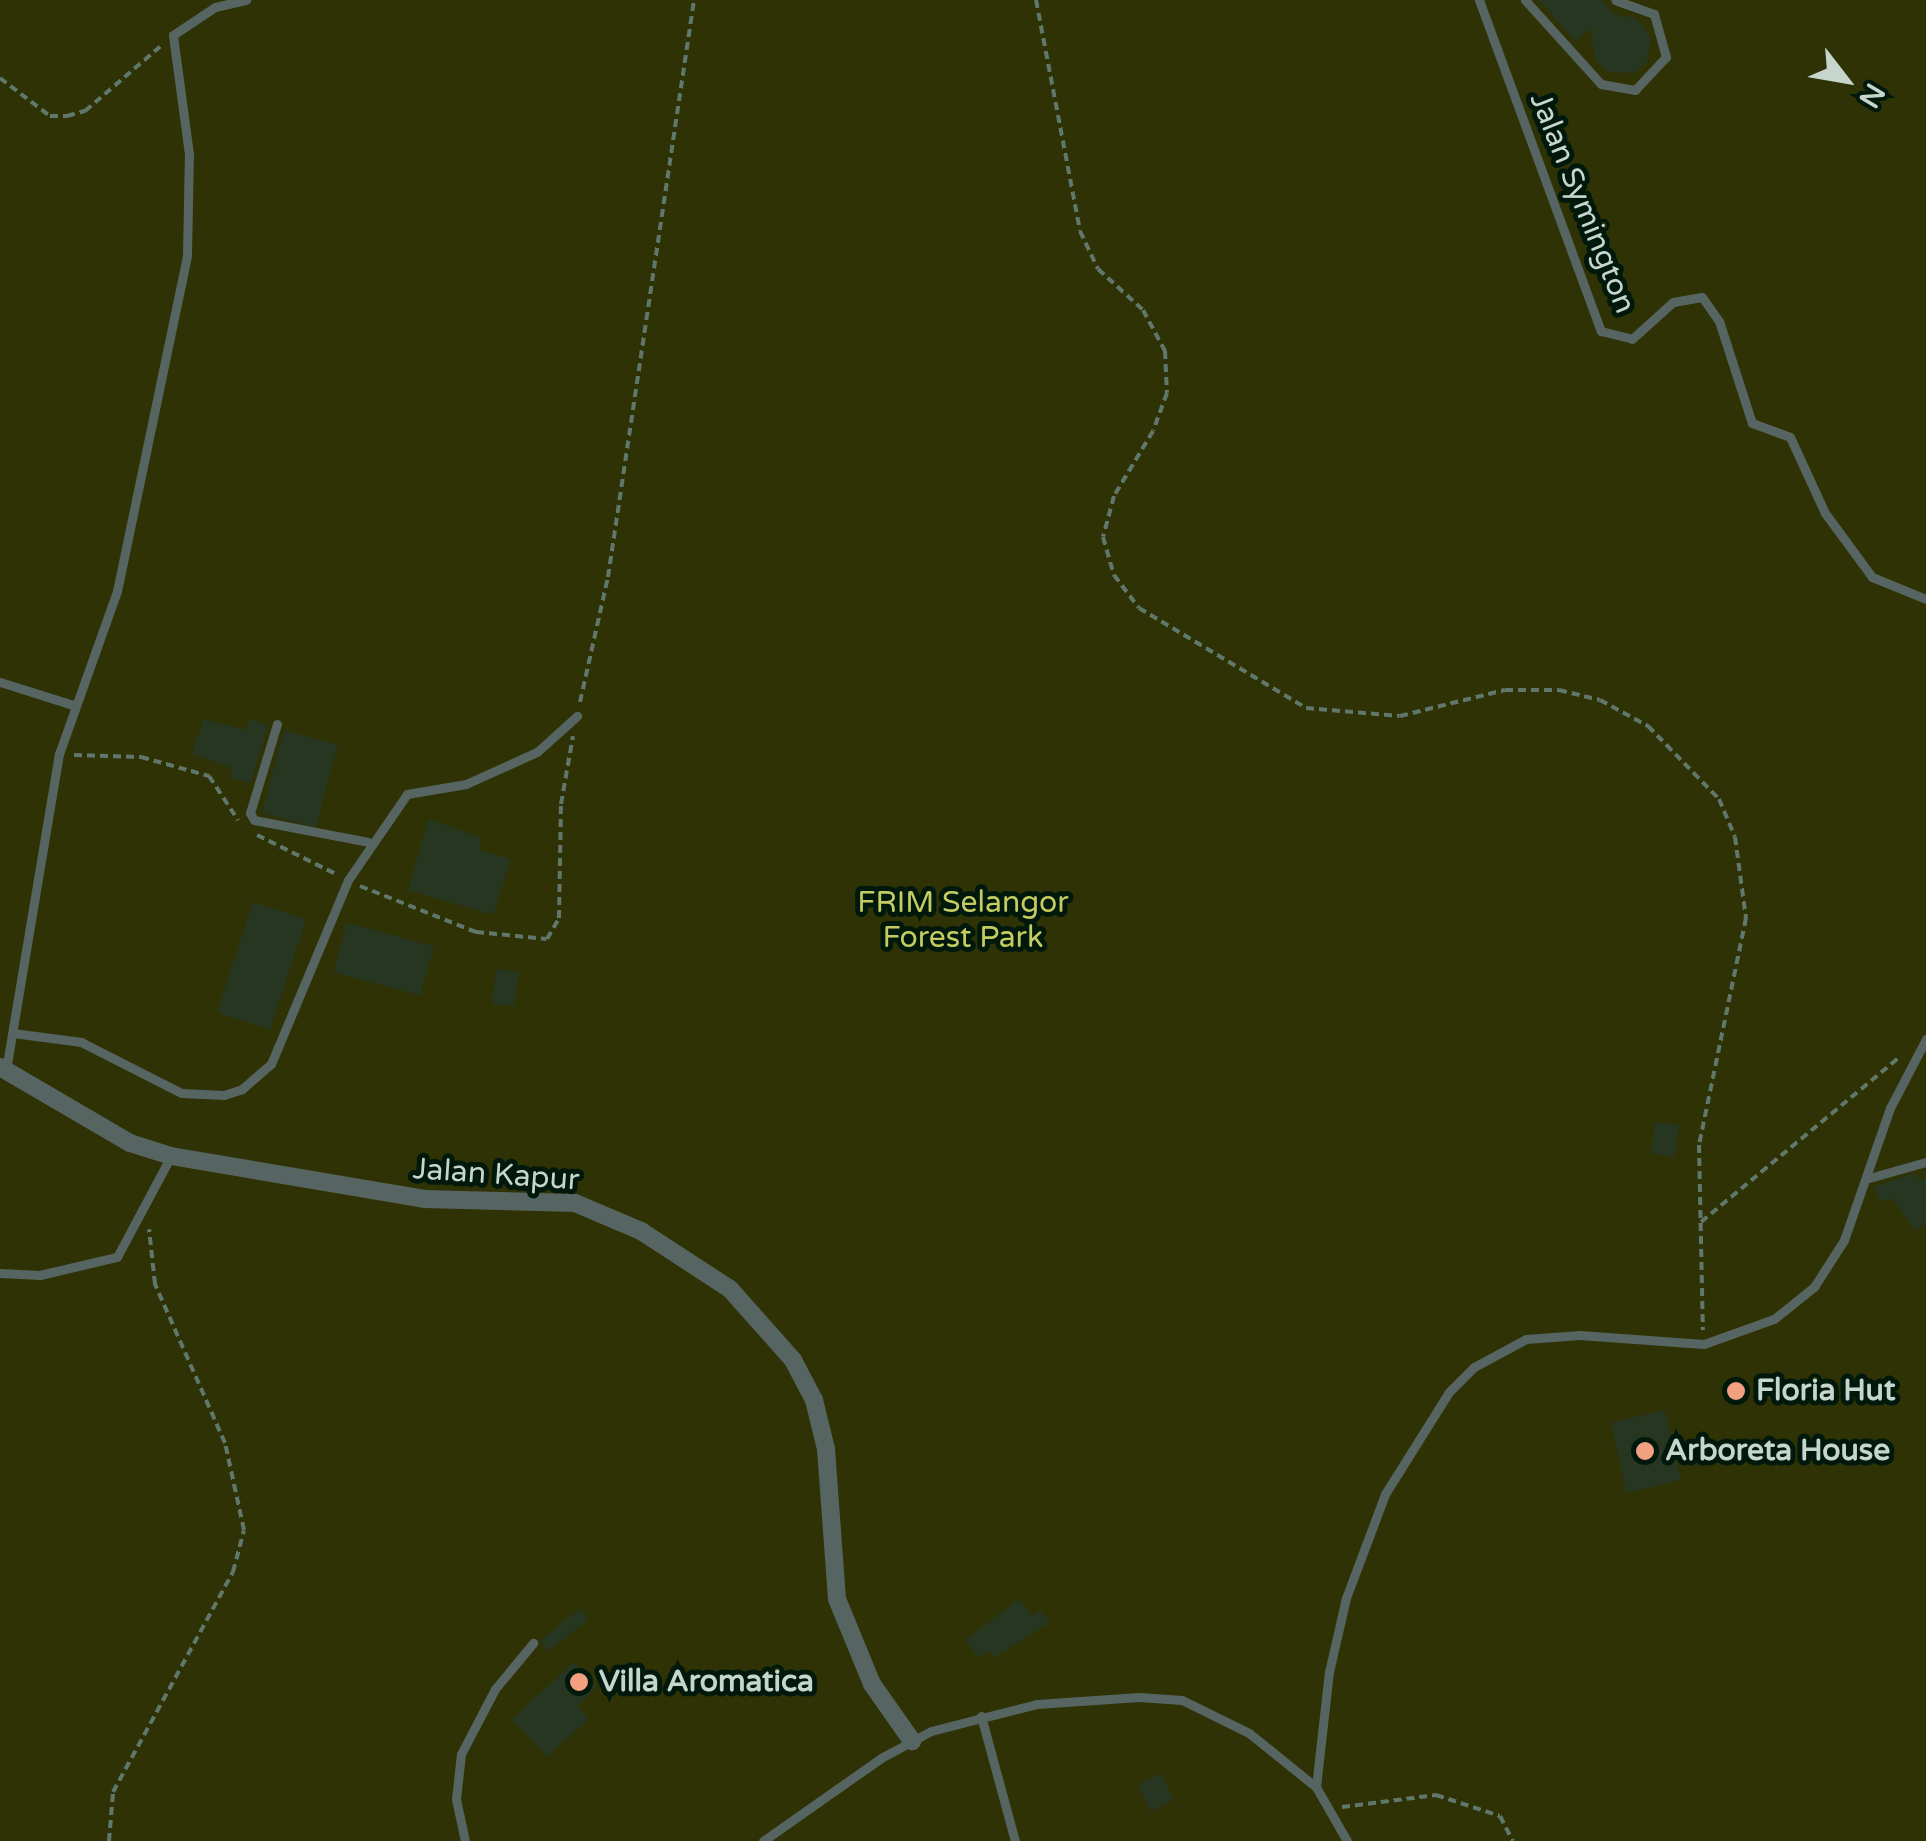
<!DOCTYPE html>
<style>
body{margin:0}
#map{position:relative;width:1926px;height:1841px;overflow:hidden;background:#062315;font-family:"Varela Round",sans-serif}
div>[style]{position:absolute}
.green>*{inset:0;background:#2f3205;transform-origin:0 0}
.building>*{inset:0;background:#273620;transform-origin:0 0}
.path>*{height:4px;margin-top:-2px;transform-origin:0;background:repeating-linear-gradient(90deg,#60776b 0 8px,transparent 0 13px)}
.lane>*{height:9px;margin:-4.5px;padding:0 4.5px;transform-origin:4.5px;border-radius:4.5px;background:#566562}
.street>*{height:18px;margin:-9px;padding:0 9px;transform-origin:9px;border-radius:9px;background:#566562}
.dots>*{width:28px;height:28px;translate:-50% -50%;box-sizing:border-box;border:5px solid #00190c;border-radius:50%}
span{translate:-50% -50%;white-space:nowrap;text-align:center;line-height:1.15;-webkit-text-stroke:10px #00190c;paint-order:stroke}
.street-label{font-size:30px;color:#c6d6cd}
.park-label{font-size:30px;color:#c4cc61}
.poi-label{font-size:30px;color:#c6d6cd;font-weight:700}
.left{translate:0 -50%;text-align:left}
.north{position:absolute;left:1796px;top:30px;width:100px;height:100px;-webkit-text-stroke:8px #00190c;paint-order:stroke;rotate:121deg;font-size:28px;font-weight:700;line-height:40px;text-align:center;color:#c6d6cd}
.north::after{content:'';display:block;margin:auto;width:35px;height:45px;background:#c6d6cd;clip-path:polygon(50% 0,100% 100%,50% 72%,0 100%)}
</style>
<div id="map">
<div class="green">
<div style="left:0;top:0;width:1926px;height:1841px"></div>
</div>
<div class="building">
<div style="clip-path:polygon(1539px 0,1602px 0,1615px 15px,1636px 18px,1651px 38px,1647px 62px,1634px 73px,1609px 72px,1596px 61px,1590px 28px,1575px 41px)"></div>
<div style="clip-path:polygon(203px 719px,245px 730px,249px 719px,268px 725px,251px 783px,229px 778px,232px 768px,192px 754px)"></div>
<div style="left:284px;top:730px;width:56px;height:86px;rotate:15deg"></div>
<div style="clip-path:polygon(428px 819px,482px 838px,478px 850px,511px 859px,493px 915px,408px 890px)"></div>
<div style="left:253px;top:902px;width:56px;height:116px;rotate:18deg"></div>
<div style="left:347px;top:923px;width:90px;height:51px;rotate:15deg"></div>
<div style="left:496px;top:969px;width:23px;height:35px;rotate:7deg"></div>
<div style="left:1655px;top:1122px;width:24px;height:32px;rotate:7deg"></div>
<div style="clip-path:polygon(1915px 1173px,1920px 1181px,1926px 1177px,1926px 1223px,1915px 1231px,1892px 1198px,1881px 1202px,1873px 1187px)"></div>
<div style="clip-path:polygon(1742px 1379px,1749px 1398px,1727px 1404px,1723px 1384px)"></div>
<div style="left:1665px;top:1410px;width:72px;height:56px;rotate:77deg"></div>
<div style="clip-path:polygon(1019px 1599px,1032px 1616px,1040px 1610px,1050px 1622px,994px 1658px,988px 1650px,978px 1658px,965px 1640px)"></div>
<div style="left:580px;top:1608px;width:14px;height:52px;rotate:51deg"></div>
<div style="clip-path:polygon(574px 1662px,597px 1687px,577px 1706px,589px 1719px,547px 1757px,512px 1719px)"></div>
<div style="left:1160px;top:1773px;width:30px;height:26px;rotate:62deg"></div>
</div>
<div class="path">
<div style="left:1036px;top:0;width:235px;rotate:79.2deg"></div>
<div style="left:1080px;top:231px;width:42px;rotate:64.7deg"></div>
<div style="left:1098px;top:269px;width:61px;rotate:42.3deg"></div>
<div style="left:1143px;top:310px;width:47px;rotate:61.8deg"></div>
<div style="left:1165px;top:351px;width:42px;rotate:87.3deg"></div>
<div style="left:1167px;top:393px;width:40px;rotate:110.2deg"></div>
<div style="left:1153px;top:431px;width:76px;rotate:121deg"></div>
<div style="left:1114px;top:496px;width:42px;rotate:105deg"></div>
<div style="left:1103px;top:537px;width:40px;rotate:74deg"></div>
<div style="left:1114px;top:575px;width:41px;rotate:52.9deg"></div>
<div style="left:1139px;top:608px;width:195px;rotate:30.9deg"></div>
<div style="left:1306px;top:708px;width:94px;rotate:4.9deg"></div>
<div style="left:1400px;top:716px;width:108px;rotate:-13.9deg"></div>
<div style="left:1505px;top:690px;width:54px"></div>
<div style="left:1559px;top:690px;width:42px;rotate:13.7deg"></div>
<div style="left:1600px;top:700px;width:55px;rotate:28.4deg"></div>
<div style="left:1648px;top:726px;width:102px;rotate:45.8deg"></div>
<div style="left:1719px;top:799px;width:41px;rotate:67.2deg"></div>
<div style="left:1735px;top:837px;width:82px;rotate:82.3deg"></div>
<div style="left:1746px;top:918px;width:232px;rotate:101.7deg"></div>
<div style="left:1699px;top:1145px;width:185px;rotate:88.8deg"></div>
<div style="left:0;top:78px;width:63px;rotate:37.2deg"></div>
<div style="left:50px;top:116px;width:17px"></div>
<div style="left:67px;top:116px;width:19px;rotate:-16deg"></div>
<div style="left:85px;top:111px;width:101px;rotate:-40.6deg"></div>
<div style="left:580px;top:702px;width:128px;rotate:-77.4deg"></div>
<div style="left:608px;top:577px;width:583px;rotate:-81.52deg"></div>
<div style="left:74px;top:755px;width:67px;rotate:1.7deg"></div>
<div style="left:141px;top:757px;width:71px;rotate:15.6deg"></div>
<div style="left:209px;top:776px;width:53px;rotate:56.6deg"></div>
<div style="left:257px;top:835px;width:90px;rotate:26.3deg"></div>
<div style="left:360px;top:886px;width:125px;rotate:21.6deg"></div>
<div style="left:476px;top:932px;width:71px;rotate:5.6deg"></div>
<div style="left:547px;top:939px;width:24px;rotate:-60deg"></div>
<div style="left:559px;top:918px;width:114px;rotate:-89deg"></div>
<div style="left:561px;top:804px;width:69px;rotate:-80deg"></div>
<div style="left:1701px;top:1222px;width:259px;rotate:-39.7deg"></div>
<div style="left:1342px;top:1807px;width:95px;rotate:-7.3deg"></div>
<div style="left:1436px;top:1795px;width:67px;rotate:18.2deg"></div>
<div style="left:1500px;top:1816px;width:28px;rotate:63deg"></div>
<div style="left:109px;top:1841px;width:49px;rotate:-85.3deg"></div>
<div style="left:113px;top:1792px;width:251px;rotate:-61.4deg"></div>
<div style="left:233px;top:1572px;width:43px;rotate:-75.3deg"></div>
<div style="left:244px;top:1530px;width:89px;rotate:-102.3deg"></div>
<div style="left:225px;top:1443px;width:174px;rotate:-113.8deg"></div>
<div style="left:155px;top:1284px;width:55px;rotate:-96.2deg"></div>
</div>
<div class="lane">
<div style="left:1479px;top:0;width:353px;rotate:69.8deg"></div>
<div style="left:1601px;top:331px;width:32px;rotate:14deg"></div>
<div style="left:1632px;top:339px;width:55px;rotate:-42.1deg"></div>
<div style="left:1673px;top:302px;width:29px;rotate:-10deg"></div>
<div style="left:1702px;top:297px;width:29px;rotate:55deg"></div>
<div style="left:1719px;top:321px;width:107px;rotate:72.1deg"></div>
<div style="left:1752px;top:423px;width:40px;rotate:20.2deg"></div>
<div style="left:1790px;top:437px;width:84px;rotate:65.3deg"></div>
<div style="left:1825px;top:513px;width:79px;rotate:53.7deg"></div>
<div style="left:1872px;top:577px;width:58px;rotate:22.2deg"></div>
<div style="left:1525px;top:0;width:113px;rotate:47.9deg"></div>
<div style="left:1601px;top:84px;width:35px;rotate:10deg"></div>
<div style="left:1635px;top:90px;width:45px;rotate:-46.8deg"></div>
<div style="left:1666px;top:57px;width:45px;rotate:-105.6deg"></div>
<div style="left:1654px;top:14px;width:41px;rotate:-160.3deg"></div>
<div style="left:0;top:682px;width:77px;rotate:17.5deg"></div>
<div style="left:277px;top:724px;width:93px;rotate:106.9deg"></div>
<div style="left:250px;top:813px;width:8px;rotate:60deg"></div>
<div style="left:254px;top:820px;width:116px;rotate:10.9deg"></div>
<div style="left:13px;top:1033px;width:69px;rotate:7.5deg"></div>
<div style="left:81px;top:1042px;width:112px;rotate:27deg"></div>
<div style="left:181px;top:1093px;width:43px;rotate:2.7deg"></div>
<div style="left:224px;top:1095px;width:19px;rotate:-18deg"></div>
<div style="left:242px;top:1089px;width:38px;rotate:-41deg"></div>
<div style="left:271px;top:1064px;width:199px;rotate:-67.3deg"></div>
<div style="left:348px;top:880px;width:104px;rotate:-55.5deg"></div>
<div style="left:407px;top:794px;width:60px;rotate:-9.6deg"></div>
<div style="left:466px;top:784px;width:78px;rotate:-24.3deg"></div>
<div style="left:537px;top:752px;width:54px;rotate:-42deg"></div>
<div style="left:6px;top:1070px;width:320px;rotate:-80.5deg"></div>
<div style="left:59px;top:754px;width:173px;rotate:-70.4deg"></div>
<div style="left:117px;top:591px;width:343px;rotate:-78.2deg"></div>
<div style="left:187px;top:255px;width:101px;rotate:-88.9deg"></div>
<div style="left:189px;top:154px;width:120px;rotate:-97.7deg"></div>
<div style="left:173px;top:35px;width:50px;rotate:-33.7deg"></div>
<div style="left:215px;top:7px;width:32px;rotate:-13deg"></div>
<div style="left:1869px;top:1178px;width:59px;rotate:-15.7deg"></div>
<div style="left:0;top:1273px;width:40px;rotate:2.9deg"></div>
<div style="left:40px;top:1275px;width:79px;rotate:-13.2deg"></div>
<div style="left:117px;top:1257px;width:115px;rotate:-61.9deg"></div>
<div style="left:981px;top:1716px;width:130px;rotate:74.8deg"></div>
<div style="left:1316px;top:1787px;width:116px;rotate:-83.6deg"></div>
<div style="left:1329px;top:1672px;width:76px;rotate:-77.1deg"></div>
<div style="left:1346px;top:1598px;width:111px;rotate:-69.4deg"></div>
<div style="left:1385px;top:1494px;width:120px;rotate:-57.9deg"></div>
<div style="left:1449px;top:1392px;width:35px;rotate:-45deg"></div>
<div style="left:1474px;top:1367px;width:59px;rotate:-28.3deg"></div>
<div style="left:1526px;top:1339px;width:54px;rotate:-4.2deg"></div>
<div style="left:1580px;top:1335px;width:124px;rotate:4.2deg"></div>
<div style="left:1704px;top:1344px;width:74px;rotate:-19.7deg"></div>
<div style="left:1774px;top:1319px;width:51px;rotate:-38.7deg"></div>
<div style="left:1814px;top:1287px;width:56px;rotate:-57.4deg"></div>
<div style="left:1844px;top:1240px;width:140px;rotate:-70.8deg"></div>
<div style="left:1890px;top:1108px;width:78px;rotate:-62.4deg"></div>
<div style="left:465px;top:1841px;width:43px;rotate:-102.1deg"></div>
<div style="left:456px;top:1799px;width:45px;rotate:-83.7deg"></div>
<div style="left:461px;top:1754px;width:73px;rotate:-62.4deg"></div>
<div style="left:495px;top:1689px;width:60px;rotate:-50.4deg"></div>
<div style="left:763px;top:1841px;width:144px;rotate:-35.1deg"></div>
<div style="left:881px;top:1758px;width:57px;rotate:-28.4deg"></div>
<div style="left:931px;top:1731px;width:109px;rotate:-14.3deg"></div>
<div style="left:1037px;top:1704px;width:102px;rotate:-3.9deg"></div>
<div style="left:1139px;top:1697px;width:43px;rotate:4deg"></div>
<div style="left:1182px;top:1700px;width:75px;rotate:26.2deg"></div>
<div style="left:1249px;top:1733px;width:86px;rotate:38.9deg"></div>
<div style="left:1316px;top:1787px;width:62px;rotate:60.1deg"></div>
</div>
<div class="street">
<div style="left:0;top:1067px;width:151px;rotate:30.3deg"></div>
<div style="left:130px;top:1143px;width:43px;rotate:17.6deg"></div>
<div style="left:171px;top:1156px;width:257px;rotate:9.6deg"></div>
<div style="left:424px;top:1199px;width:151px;rotate:1.5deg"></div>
<div style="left:575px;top:1203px;width:72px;rotate:23deg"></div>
<div style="left:641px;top:1231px;width:106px;rotate:33.1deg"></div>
<div style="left:730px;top:1289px;width:95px;rotate:48.4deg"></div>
<div style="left:793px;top:1360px;width:45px;rotate:62.3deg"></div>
<div style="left:814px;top:1400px;width:50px;rotate:76.2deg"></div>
<div style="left:826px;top:1449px;width:150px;rotate:85.8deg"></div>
<div style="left:837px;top:1599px;width:92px;rotate:67.6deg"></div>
<div style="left:872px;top:1684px;width:70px;rotate:54.9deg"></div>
</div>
<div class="dots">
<div style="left:1736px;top:1391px;background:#f2a080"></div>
<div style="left:1645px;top:1451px;background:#f2a080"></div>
<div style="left:579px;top:1682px;background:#f2a080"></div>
</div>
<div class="street-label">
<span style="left:1582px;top:203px;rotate:68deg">Jalan Symington</span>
<span style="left:496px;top:1175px;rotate:4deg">Jalan Kapur</span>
</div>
<div class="park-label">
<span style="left:963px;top:920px">FRIM Selangor<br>Forest Park</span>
</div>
<div class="poi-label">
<span class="left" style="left:1756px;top:1391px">Floria Hut</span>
<span class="left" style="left:1665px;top:1451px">Arboreta House</span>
<span class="left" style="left:599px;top:1682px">Villa Aromatica</span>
</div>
<div class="north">N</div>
</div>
